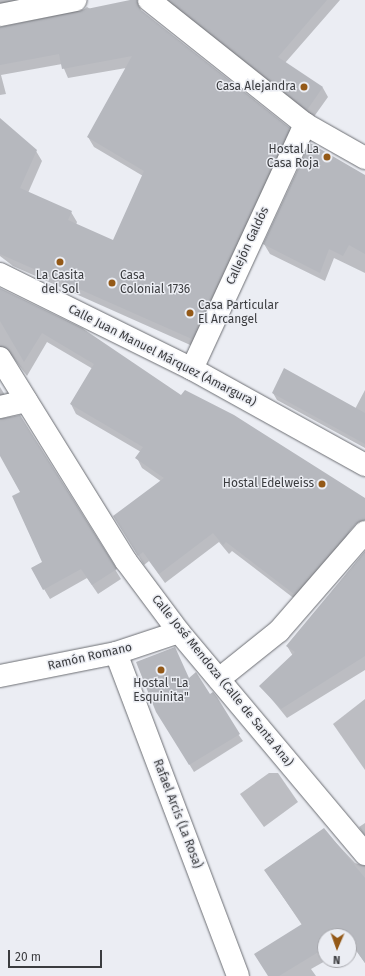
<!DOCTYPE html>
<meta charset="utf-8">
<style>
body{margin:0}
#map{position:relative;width:365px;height:976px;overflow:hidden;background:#ebedf3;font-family:"Fira Sans",sans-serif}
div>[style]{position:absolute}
.shadow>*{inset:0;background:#0003}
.building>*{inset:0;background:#b6b8be}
.roads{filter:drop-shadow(0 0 1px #6c6e73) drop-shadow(0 0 1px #6c6e73)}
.minor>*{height:22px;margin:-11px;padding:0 11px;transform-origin:11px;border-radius:11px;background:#fff}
.dots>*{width:11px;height:11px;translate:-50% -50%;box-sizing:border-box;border:2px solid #ebedf3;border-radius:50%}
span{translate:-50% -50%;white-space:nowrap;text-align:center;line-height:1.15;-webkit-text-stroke:3px #ebedf3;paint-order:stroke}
.poi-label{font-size:12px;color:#3b3c3f}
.right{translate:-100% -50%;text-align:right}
.left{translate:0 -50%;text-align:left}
.street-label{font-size:12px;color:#3b3c3f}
.north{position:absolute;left:317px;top:928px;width:40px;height:40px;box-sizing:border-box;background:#ebedf3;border:1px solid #a5a6ab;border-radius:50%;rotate:182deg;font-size:11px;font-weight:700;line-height:16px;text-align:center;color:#3b3c3f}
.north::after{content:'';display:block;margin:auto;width:14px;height:18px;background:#945917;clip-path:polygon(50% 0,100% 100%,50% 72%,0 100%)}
.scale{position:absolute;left:8px;top:950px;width:94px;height:18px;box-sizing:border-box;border:2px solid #3b3c3f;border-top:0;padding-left:5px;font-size:12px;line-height:14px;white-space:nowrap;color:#3b3c3f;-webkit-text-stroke:3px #ebedf3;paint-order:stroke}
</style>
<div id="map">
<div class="shadow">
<div style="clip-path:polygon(0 0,71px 0,0 15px)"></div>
<div style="clip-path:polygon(164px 0,340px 0,285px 63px,323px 88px,328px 97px,313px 118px)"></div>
<div style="clip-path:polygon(87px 7px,289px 128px,294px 138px,197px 348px,13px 266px,0 256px,0 120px,36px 151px,42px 161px,28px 193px,71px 212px,77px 222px,76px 225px,113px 242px,143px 176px,94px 147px,88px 137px,126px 68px,68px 78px,62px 64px,1px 75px,6px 94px,0 95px,0 35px,79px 13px)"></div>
<div style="clip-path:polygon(365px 176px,365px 273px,334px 258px,325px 281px,270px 254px,264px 244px)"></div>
<div style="clip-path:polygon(0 290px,364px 505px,327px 573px,300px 603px,232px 551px,229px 554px,219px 542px,165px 583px,149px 561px,144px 565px,120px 526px,162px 482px,142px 468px,137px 458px,141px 452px,76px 414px,71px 404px,93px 369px,47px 342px,27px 376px,12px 356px,0 357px)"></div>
<div style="clip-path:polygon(0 387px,10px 403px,0 406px)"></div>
<div style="clip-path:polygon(365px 390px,365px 448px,277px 400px,273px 393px,355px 409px)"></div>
<div style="clip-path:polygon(20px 416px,121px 579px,98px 594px,87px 578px,50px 599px,32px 569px,44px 562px,21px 493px,0 454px,0 419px)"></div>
<div style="clip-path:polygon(365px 552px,365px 670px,287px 718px,261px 686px,293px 656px,287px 646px)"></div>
<div style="clip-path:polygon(189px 679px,210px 695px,243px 741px,194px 772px,157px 711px)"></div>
<div style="clip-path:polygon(365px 699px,365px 770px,333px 724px)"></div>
<div style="clip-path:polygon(269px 773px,278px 773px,298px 802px,264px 827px,240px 794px)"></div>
<div style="clip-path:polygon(365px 823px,365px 836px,359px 827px)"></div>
<div style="clip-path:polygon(324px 830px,355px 863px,365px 866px,365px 963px,352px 945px,349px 946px,349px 936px,325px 936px,327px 960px,311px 969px,316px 976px,268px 976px,302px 925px,265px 870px)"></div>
</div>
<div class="building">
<div style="clip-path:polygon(130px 0,137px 0,141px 10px,290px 128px,192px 339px,0 254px,0 118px,37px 150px,20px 188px,72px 211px,68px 220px,113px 240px,144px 171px,87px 137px,132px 56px,62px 69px,59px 54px,0 65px,0 27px)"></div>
<div style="clip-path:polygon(169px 0,327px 0,278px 57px,323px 87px,307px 110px)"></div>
<div style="clip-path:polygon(310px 143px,365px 175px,365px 254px,349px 245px,343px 256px,329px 249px,320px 273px,263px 244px)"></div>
<div style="clip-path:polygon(0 288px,82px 328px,181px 395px,185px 390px,234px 415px,365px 498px,365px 520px,356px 524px,294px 594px,226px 542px,223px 545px,213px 533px,159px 574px,143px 552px,138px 556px,113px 516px,164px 478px,135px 458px,143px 447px,70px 404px,94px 364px,42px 333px,24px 362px,0 321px)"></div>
<div style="clip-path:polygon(284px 368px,365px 413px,365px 444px,272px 393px)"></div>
<div style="clip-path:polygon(20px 415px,117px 569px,92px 585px,81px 569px,43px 590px,31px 568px,42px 562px,12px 496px,20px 492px,0 456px,0 419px)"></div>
<div style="clip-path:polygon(365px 551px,365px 656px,281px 709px,259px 686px,295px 652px,286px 646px)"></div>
<div style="clip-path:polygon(175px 647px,189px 678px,196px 672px,210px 694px,213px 692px,217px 697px,240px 734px,189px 765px,156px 712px,136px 662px)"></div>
<div style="clip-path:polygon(324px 828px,365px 878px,365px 963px,349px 940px,349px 936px,325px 936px,325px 948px,279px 976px,268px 976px,254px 954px,302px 924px,264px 870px)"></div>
</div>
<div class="roads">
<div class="minor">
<div style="left:149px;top:0;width:199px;rotate:38.5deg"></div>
<div style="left:305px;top:124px;width:69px;rotate:29.5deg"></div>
<div style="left:0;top:15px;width:77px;rotate:-11.2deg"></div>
<div style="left:0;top:274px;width:214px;rotate:26.3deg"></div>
<div style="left:192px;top:369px;width:198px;rotate:29deg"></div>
<div style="left:0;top:358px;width:239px;rotate:58.2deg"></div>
<div style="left:126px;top:561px;width:89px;rotate:53.3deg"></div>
<div style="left:179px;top:632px;width:290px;rotate:50deg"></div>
<div style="left:192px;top:369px;width:270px;rotate:-65.2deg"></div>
<div style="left:0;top:407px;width:27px;rotate:-13deg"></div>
<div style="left:116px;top:653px;width:345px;rotate:69.3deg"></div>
<div style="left:0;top:676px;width:118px;rotate:-11.2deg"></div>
<div style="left:116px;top:653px;width:66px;rotate:-18.4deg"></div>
<div style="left:219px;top:679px;width:77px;rotate:-38.7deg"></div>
<div style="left:279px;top:631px;width:131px;rotate:-49deg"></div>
</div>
</div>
<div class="dots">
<div style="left:304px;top:87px;background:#945917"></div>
<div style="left:327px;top:157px;background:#945917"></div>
<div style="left:60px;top:262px;background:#945917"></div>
<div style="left:112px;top:283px;background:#945917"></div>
<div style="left:190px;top:313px;background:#945917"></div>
<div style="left:322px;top:484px;background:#945917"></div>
<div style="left:161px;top:670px;background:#945917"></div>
</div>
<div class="poi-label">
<span class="right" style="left:296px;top:87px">Casa Alejandra</span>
<span class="right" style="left:319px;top:157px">Hostal La<br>Casa Roja</span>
<span style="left:60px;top:283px">La Casita<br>del Sol</span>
<span class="left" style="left:120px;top:283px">Casa<br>Colonial 1736</span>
<span class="left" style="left:198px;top:313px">Casa Particular<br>El Arcangel</span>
<span class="right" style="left:314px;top:484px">Hostal Edelweiss</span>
<span style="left:161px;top:691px">Hostal "La<br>Esquinita"</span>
</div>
<div class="street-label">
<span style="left:248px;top:246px;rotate:-65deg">Callejón Galdós</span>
<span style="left:162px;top:356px;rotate:27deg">Calle Juan Manuel Márquez (Amargura)</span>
<span style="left:90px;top:657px;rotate:-13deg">Ramón Romano</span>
<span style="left:222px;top:681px;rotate:51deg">Calle José Mendoza (Calle de Santa Ana)</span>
<span style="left:177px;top:814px;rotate:69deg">Rafael Arcis (La Rosa)</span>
</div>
<div class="north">N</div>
<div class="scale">20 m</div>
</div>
